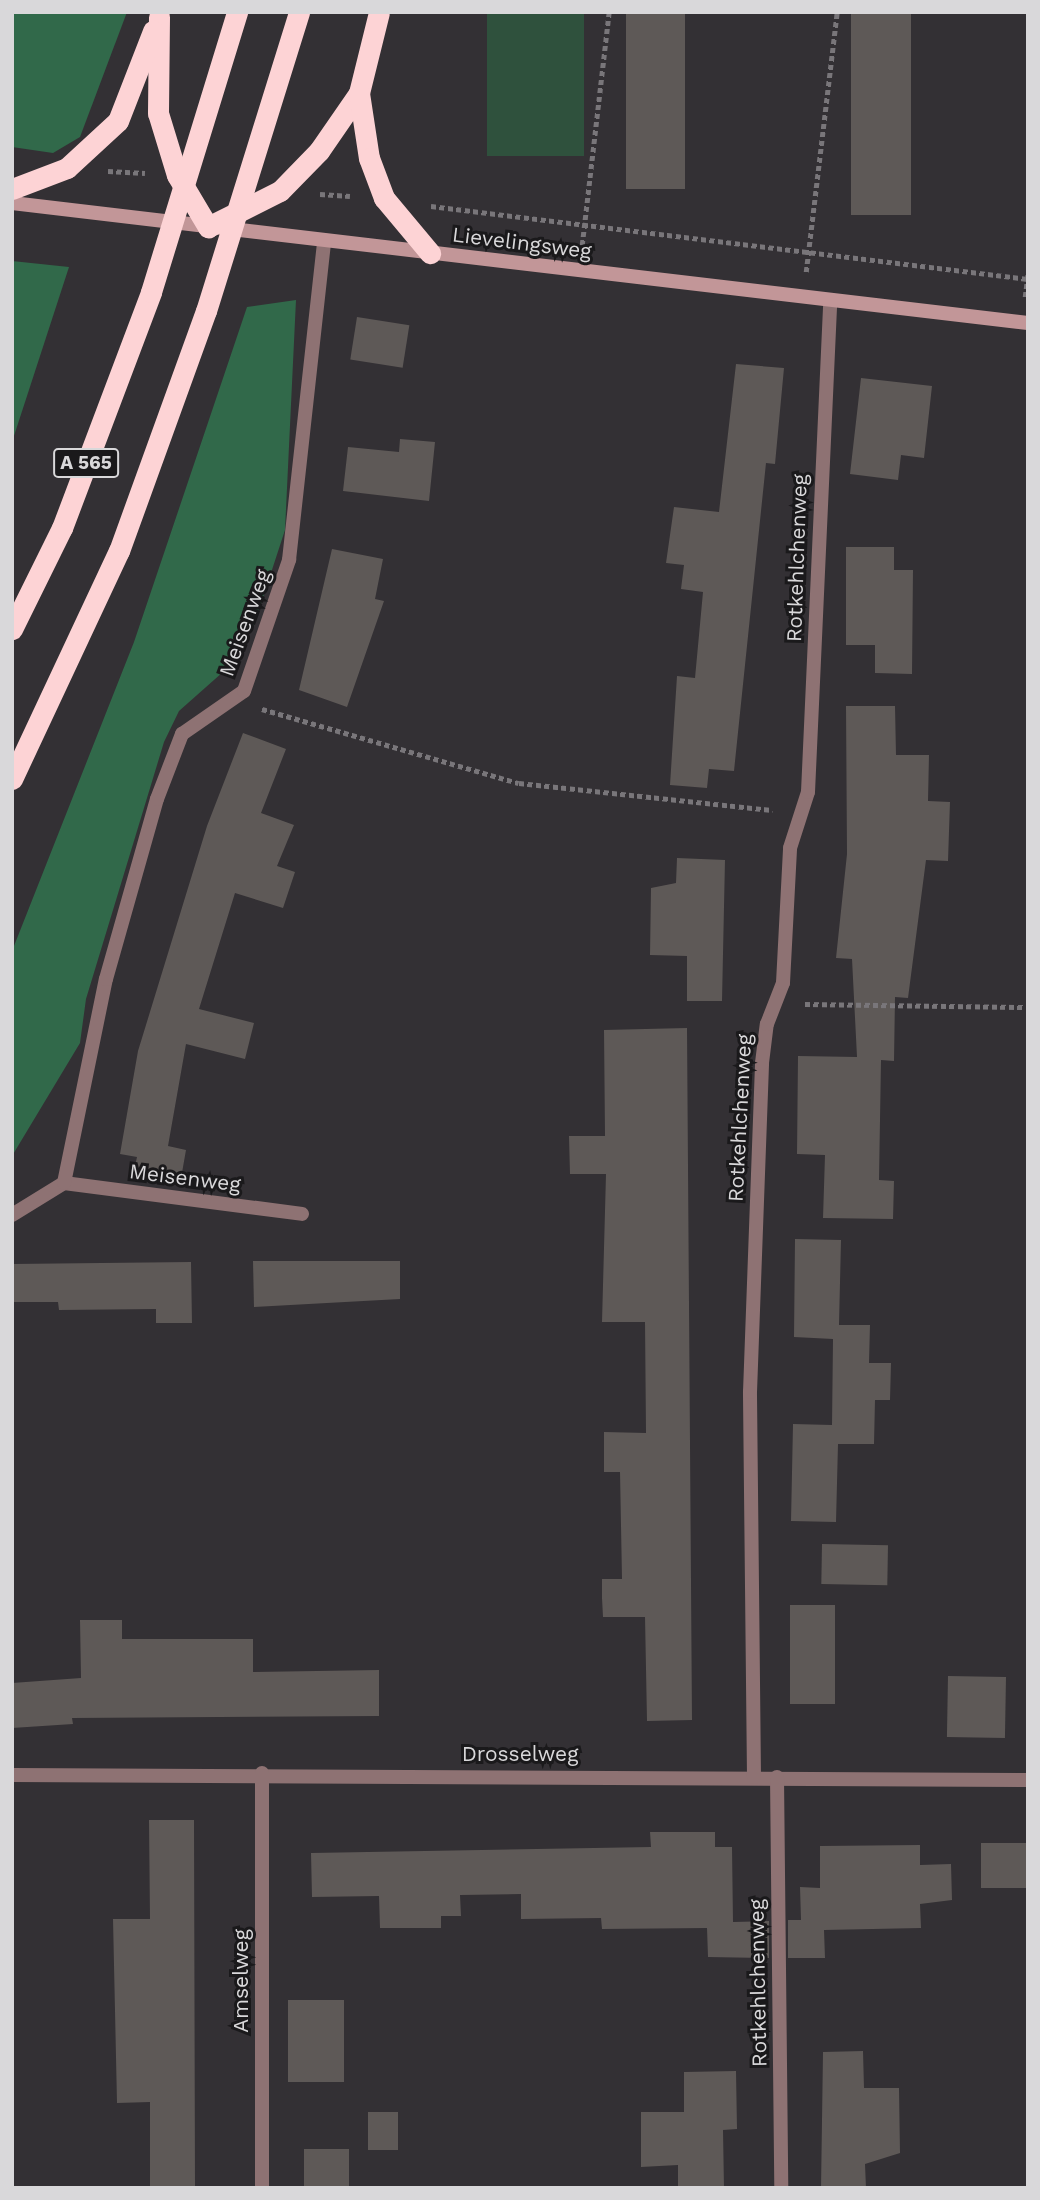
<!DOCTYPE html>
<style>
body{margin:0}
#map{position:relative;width:1040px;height:2200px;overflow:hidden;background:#333034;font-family:"Work Sans",sans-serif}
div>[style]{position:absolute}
.green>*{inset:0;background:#2f513d;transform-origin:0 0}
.forest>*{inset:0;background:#31694a}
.building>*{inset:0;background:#5e5957;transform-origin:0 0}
.path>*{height:4.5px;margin-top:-2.25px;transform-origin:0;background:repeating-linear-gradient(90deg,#79767a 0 5px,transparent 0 8.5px)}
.lane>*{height:14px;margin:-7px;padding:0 7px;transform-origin:7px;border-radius:7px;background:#8e7273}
.street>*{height:14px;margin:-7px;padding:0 7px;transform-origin:7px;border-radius:7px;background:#8e7273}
.secondary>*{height:14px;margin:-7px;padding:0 7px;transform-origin:7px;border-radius:7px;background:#c29698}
.highway>*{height:21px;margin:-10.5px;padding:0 10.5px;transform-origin:10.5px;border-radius:10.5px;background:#fdd3d5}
span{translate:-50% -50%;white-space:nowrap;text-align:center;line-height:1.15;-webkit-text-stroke:6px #1a191b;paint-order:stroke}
.shield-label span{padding:2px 5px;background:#1a191b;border:2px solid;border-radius:5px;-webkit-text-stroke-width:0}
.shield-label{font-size:19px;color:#d9d8da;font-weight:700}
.street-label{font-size:21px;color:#d9d8da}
.frame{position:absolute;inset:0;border:14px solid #d9d8da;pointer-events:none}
</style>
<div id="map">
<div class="green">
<div style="left:487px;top:12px;width:97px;height:144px"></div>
</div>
<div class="forest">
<div style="clip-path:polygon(12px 12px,127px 12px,80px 137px,53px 153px,12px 147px)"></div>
<div style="clip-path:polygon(12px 261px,69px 267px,12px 442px)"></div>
<div style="clip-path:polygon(296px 300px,285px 530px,254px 625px,223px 672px,179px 711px,164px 742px,86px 999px,80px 1043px,12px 1156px,12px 951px,134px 642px,247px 307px)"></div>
</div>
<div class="building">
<div style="left:626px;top:12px;width:59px;height:177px"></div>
<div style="left:851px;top:12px;width:60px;height:203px"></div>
<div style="left:357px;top:317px;width:53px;height:43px;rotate:9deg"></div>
<div style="clip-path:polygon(736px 364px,784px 368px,775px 464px,766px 463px,734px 771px,709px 769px,707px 788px,670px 785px,677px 676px,695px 678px,703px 592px,681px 589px,684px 565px,666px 563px,674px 507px,719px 512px)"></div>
<div style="clip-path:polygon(861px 378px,932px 386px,924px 458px,901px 455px,898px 480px,850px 474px)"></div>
<div style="clip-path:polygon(400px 439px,435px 442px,429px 501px,343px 491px,348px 447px,399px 452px)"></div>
<div style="clip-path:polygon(846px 547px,894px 547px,894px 570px,913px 570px,912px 674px,875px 673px,875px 645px,846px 645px)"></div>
<div style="clip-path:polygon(332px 549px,383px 559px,375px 599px,384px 601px,347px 707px,299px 690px)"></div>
<div style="clip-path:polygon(846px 706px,895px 706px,896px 755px,929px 755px,928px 801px,950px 802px,948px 861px,926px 860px,908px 998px,895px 997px,894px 1061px,881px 1060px,879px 1180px,894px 1181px,893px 1219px,823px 1218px,825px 1155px,797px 1154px,798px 1056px,857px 1057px,852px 959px,836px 958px,847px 854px)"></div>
<div style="clip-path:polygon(243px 733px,286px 749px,261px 813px,294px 825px,277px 866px,295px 872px,283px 908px,235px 893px,199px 1009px,254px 1023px,245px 1059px,186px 1044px,168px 1146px,186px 1150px,180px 1184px,133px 1175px,137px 1157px,120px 1154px,138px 1051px,207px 826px)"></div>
<div style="clip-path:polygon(677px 858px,725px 860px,722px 1001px,687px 1001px,687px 956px,650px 955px,651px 888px,676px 883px)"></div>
<div style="clip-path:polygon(687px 1028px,692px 1720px,647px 1721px,645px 1617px,603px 1617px,602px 1598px,602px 1579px,622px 1579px,620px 1472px,604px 1472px,604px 1432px,646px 1433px,645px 1322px,602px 1322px,606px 1174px,570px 1174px,569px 1136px,605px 1136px,604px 1030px)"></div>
<div style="clip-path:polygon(795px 1239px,841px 1240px,839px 1325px,870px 1325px,869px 1363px,891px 1363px,890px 1400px,875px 1400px,874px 1444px,838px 1444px,836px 1522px,791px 1521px,793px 1424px,832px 1425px,833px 1339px,794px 1337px)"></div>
<div style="clip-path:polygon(253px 1261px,400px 1261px,400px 1299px,254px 1307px)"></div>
<div style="clip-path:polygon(191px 1262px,192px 1323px,156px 1323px,156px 1309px,59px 1310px,58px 1302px,12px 1302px,12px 1264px)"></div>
<div style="left:822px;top:1544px;width:66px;height:40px;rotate:1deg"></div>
<div style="left:790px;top:1605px;width:45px;height:99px"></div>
<div style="clip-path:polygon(80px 1620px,122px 1620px,122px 1639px,253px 1639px,253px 1672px,379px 1670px,379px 1716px,72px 1718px,73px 1724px,12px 1728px,12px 1683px,81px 1678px)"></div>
<div style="left:948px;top:1676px;width:58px;height:61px;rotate:1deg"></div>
<div style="clip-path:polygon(149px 1820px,194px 1820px,195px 2188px,150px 2188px,150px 2102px,117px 2103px,113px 1919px,150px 1919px)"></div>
<div style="clip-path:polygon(650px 1832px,715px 1832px,715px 1847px,732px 1847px,733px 1922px,769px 1921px,769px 1958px,708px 1957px,707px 1928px,602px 1929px,601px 1918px,521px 1919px,521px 1894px,460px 1895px,461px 1916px,441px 1916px,441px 1928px,380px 1928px,379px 1896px,312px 1897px,311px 1853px,651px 1847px)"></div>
<div style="left:1028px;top:1843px;width:45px;height:47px;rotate:90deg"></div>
<div style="clip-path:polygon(920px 1845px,920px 1865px,951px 1864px,952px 1900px,920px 1904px,921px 1928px,824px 1930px,825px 1958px,788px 1958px,788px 1920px,801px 1920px,800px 1887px,820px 1888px,820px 1846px)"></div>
<div style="left:288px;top:2000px;width:56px;height:82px"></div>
<div style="clip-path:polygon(863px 2051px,864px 2088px,899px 2088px,900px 2153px,865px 2164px,866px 2188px,821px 2188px,823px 2052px)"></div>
<div style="clip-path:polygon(736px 2071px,737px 2129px,723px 2130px,724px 2188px,678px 2188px,678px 2165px,641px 2167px,641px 2112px,684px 2112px,684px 2072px)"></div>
<div style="left:368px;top:2112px;width:30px;height:38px"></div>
<div style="left:304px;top:2149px;width:45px;height:39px"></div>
</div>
<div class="path">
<div style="left:108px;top:171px;width:37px;rotate:3deg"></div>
<div style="left:320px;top:194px;width:30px;rotate:4deg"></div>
<div style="left:431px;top:206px;width:601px;rotate:6.97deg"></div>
<div style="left:582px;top:245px;width:235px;rotate:-83.4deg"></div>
<div style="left:806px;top:272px;width:262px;rotate:-83.2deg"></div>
<div style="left:1025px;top:297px;width:23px;rotate:-83deg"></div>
<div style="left:262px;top:709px;width:267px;rotate:16.1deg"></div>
<div style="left:519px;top:783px;width:255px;rotate:6.1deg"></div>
<div style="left:805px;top:1004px;width:223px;rotate:0.8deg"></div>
</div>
<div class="lane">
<div style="left:64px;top:1183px;width:240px;rotate:7.4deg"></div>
</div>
<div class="street">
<div style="left:12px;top:1215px;width:61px;rotate:-31.6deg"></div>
<div style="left:64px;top:1183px;width:208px;rotate:-78.4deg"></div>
<div style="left:106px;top:979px;width:187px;rotate:-74.2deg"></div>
<div style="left:157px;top:799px;width:70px;rotate:-69deg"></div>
<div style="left:182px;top:734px;width:75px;rotate:-34.7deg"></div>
<div style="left:244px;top:691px;width:139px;rotate:-71deg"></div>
<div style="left:289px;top:560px;width:321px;rotate:-83.7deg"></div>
<div style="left:12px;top:1775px;width:1016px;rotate:0.28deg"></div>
<div style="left:754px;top:1777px;width:385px;rotate:-90.6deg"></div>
<div style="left:750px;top:1392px;width:329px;rotate:-87.9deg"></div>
<div style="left:762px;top:1063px;width:39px;rotate:-83deg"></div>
<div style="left:767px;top:1024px;width:44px;rotate:-68.7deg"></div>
<div style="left:783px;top:983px;width:135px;rotate:-87deg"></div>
<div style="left:790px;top:848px;width:59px;rotate:-72.2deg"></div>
<div style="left:808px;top:792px;width:492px;rotate:-87.4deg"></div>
<div style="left:777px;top:1777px;width:411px;rotate:89.4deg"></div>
<div style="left:262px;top:2188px;width:415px;rotate:-90deg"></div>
</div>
<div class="secondary">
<div style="left:12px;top:203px;width:1023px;rotate:6.74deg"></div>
</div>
<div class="highway">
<div style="left:159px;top:17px;width:96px;rotate:90.6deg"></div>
<div style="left:158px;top:113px;width:65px;rotate:73deg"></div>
<div style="left:177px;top:175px;width:61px;rotate:59.2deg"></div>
<div style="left:208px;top:227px;width:80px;rotate:-26.6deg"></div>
<div style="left:280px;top:191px;width:56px;rotate:-45.7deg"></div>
<div style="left:319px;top:151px;width:70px;rotate:-55.4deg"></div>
<div style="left:359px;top:93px;width:83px;rotate:-76.1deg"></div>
<div style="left:359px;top:93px;width:66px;rotate:81.3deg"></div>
<div style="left:369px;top:158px;width:43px;rotate:69.4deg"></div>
<div style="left:384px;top:198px;width:72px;rotate:50.1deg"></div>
<div style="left:12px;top:189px;width:59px;rotate:-20.9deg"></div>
<div style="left:67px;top:168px;width:69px;rotate:-42.7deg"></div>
<div style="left:118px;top:121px;width:97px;rotate:-68.7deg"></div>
<div style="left:12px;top:629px;width:113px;rotate:-63.7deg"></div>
<div style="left:62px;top:528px;width:252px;rotate:-69.3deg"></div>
<div style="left:151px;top:292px;width:293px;rotate:-72.9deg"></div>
<div style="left:12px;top:779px;width:252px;rotate:-64.9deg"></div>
<div style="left:119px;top:551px;width:255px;rotate:-70.1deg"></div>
<div style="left:206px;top:311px;width:313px;rotate:-72.7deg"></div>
</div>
<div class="shield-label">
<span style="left:86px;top:463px">A 565</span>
</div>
<div class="street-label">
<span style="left:522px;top:243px;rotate:7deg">Lievelingsweg</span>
<span style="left:797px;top:558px;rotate:-88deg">Rotkehlchenweg</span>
<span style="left:245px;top:623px;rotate:-70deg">Meisenweg</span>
<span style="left:740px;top:1118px;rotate:-87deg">Rotkehlchenweg</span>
<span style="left:185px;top:1178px;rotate:7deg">Meisenweg</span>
<span style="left:520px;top:1754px">Drosselweg</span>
<span style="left:241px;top:1981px;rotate:-90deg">Amselweg</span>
<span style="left:758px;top:1983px;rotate:-91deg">Rotkehlchenweg</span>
</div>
<div class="frame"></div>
</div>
